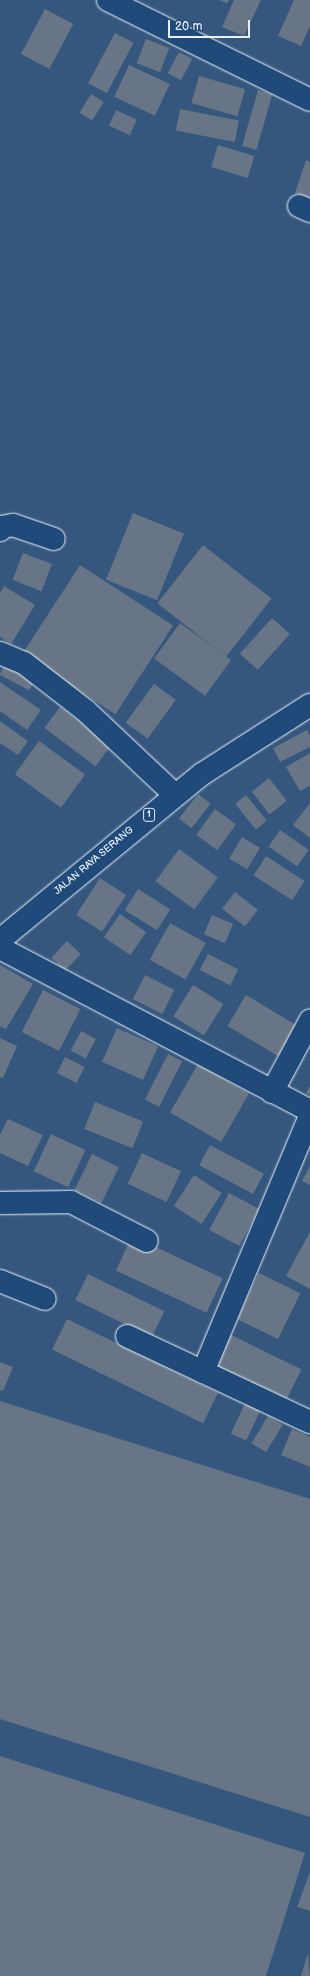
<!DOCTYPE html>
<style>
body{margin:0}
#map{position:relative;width:310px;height:1976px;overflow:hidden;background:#35577e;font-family:"Balsamiq Sans",sans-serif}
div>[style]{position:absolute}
.building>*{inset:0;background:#677586;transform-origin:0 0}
.roads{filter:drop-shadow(0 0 1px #e8f1f8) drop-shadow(0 0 1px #e8f1f8)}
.street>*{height:22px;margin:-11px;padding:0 11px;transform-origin:11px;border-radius:11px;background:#1f4a7a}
.highway>*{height:22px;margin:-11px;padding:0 11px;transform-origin:11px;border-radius:11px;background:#1f4a7a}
span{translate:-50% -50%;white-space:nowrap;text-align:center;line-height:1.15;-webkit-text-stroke:3px #1f4a7a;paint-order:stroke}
.shield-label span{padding:1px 3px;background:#1f4a7a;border:1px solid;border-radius:3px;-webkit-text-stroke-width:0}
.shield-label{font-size:9px;color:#e8f1f8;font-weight:700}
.street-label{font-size:10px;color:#e8f1f8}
.scale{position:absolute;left:168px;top:20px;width:82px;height:18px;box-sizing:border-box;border:2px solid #e8f1f8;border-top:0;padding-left:5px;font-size:12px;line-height:14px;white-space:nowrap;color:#e8f1f8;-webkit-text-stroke:3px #1f4a7a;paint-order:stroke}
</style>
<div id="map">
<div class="building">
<div style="clip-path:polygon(219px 0,229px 0,227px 3px)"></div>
<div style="clip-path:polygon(234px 0,261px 0,244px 36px,222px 27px)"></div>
<div style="clip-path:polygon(294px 0,310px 0,310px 26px,301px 46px,278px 36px)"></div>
<div style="left:45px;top:9px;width:32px;height:51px;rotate:28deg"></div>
<div style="left:115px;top:33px;width:21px;height:57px;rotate:28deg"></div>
<div style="left:146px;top:39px;width:25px;height:26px;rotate:21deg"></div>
<div style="left:179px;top:52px;width:15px;height:24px;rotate:28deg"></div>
<div style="left:129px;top:65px;width:45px;height:35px;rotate:25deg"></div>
<div style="left:199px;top:76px;width:48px;height:28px;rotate:16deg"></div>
<div style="left:258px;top:90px;width:15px;height:58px;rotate:16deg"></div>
<div style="left:91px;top:94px;width:15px;height:22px;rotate:32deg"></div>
<div style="left:180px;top:109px;width:60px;height:22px;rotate:11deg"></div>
<div style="left:116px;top:110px;width:23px;height:17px;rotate:25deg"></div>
<div style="left:218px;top:145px;width:38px;height:23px;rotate:17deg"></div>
<div style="clip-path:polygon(306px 160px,310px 162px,310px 198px,295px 193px)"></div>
<div style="left:133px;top:513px;width:55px;height:72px;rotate:22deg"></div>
<div style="left:203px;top:545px;width:87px;height:74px;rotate:38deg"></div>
<div style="left:23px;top:553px;width:31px;height:29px;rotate:21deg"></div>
<div style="left:80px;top:565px;width:111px;height:106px;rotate:33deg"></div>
<div style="clip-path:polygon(4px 586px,35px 605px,11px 644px,0 637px,0 593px)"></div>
<div style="left:272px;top:618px;width:24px;height:48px;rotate:42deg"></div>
<div style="left:180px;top:623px;width:63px;height:44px;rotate:36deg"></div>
<div style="left:5px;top:664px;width:34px;height:12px;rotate:28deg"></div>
<div style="clip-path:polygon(0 682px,41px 710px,27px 730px,0 711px)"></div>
<div style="left:154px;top:684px;width:27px;height:48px;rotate:36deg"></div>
<div style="left:60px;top:707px;width:64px;height:26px;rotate:37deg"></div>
<div style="clip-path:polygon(0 721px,28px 741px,18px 755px,0 743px)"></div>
<div style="clip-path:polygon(307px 730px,310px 736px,310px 747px,280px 762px,273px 748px)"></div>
<div style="left:39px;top:741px;width:57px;height:41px;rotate:36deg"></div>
<div style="clip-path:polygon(310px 753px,310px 786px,300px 791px,286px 767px)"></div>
<div style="left:269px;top:778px;width:29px;height:22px;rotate:52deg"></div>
<div style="left:198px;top:794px;width:16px;height:31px;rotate:38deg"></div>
<div style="left:246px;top:795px;width:33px;height:14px;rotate:51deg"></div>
<div style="clip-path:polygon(310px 803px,310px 838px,293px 825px)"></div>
<div style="left:215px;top:809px;width:26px;height:32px;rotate:36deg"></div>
<div style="left:280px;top:830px;width:35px;height:20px;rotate:35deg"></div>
<div style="left:242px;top:837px;width:21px;height:25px;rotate:31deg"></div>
<div style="left:179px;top:849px;width:48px;height:40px;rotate:36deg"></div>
<div style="left:266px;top:856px;width:46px;height:23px;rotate:33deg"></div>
<div style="left:100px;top:878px;width:31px;height:44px;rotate:33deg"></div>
<div style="left:138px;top:889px;width:38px;height:25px;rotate:32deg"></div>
<div style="left:235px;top:892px;width:29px;height:21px;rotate:38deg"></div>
<div style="left:120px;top:914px;width:32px;height:28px;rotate:35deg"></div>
<div style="left:212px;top:915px;width:23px;height:21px;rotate:23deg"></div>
<div style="left:170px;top:923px;width:41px;height:42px;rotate:29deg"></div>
<div style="left:67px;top:941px;width:19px;height:23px;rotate:43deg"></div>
<div style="left:208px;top:954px;width:34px;height:18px;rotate:27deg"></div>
<div style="clip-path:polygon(0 965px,33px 984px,6px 1029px,0 1026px)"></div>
<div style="left:145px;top:975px;width:33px;height:27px;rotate:27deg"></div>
<div style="left:193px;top:985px;width:36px;height:37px;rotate:32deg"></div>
<div style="left:43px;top:990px;width:42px;height:47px;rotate:27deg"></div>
<div style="left:246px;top:995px;width:63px;height:36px;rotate:31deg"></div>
<div style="left:117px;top:1028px;width:45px;height:37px;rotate:24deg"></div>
<div style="left:81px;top:1031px;width:17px;height:22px;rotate:28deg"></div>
<div style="clip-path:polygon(0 1038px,17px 1046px,3px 1078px,0 1077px)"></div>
<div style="left:168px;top:1054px;width:16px;height:51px;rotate:27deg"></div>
<div style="left:65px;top:1057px;width:22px;height:18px;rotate:27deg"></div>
<div style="left:198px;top:1064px;width:59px;height:56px;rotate:30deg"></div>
<div style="clip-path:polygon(310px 1086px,310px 1095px,306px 1093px)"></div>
<div style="left:95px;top:1102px;width:52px;height:29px;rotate:22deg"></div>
<div style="clip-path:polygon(8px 1119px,43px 1135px,28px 1166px,0 1153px,0 1135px)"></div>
<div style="left:51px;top:1134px;width:38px;height:41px;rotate:25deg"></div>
<div style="left:210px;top:1145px;width:61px;height:23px;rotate:28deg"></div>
<div style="left:142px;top:1153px;width:43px;height:34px;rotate:25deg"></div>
<div style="left:92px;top:1154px;width:30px;height:40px;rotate:26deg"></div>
<div style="clip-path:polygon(310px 1166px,310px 1185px,302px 1181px)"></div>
<div style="left:194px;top:1175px;width:33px;height:37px;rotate:33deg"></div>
<div style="left:229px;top:1193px;width:34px;height:42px;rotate:28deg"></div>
<div style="clip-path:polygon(310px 1232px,310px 1289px,286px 1276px)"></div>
<div style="left:132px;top:1236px;width:100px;height:38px;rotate:25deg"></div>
<div style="left:259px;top:1273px;width:46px;height:51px;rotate:26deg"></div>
<div style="left:88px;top:1274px;width:85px;height:29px;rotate:26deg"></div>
<div style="left:67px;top:1319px;width:168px;height:34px;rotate:26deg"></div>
<div style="left:225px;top:1332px;width:85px;height:39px;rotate:26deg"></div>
<div style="clip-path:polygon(0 1362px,13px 1367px,3px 1391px,0 1390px)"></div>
<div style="left:247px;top:1399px;width:17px;height:38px;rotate:25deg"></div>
<div style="clip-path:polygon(0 1401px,310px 1499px,310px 1817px,0 1719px)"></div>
<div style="left:268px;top:1416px;width:17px;height:32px;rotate:31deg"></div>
<div style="clip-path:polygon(292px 1429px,310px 1437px,310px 1467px,281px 1455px)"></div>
<div style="clip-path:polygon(0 1756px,305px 1853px,266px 1976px,0 1976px)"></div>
<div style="clip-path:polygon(310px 1872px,310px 1911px,297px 1907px)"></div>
<div style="clip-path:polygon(308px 1953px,310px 1976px,301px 1976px)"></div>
</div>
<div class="roads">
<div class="street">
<div style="left:108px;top:0;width:225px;rotate:26.3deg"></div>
<div style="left:299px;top:206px;width:12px;rotate:24deg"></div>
<div style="left:0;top:530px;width:4px;rotate:-56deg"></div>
<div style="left:2px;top:527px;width:11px;rotate:-10deg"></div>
<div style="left:13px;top:525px;width:43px;rotate:18.9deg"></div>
<div style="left:0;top:653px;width:26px;rotate:23deg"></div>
<div style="left:24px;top:663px;width:78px;rotate:37.7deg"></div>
<div style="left:86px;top:711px;width:122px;rotate:43.3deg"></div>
<div style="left:0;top:948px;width:350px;rotate:27.7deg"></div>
<div style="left:272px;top:1092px;width:81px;rotate:-61.8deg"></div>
<div style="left:0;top:1203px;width:71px;rotate:-0.8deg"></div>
<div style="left:71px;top:1202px;width:85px;rotate:27.2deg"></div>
<div style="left:0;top:1281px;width:48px;rotate:21.8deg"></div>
<div style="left:127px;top:1336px;width:202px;rotate:25.2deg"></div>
<div style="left:203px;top:1372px;width:277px;rotate:-67.3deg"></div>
</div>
<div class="highway">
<div style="left:0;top:940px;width:261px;rotate:-39.4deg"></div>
<div style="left:202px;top:774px;width:128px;rotate:-32.6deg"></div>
</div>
</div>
<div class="shield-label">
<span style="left:149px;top:815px">1</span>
</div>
<div class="street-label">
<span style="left:94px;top:861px;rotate:-40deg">JALAN RAYA SERANG</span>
</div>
<div class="scale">20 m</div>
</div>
